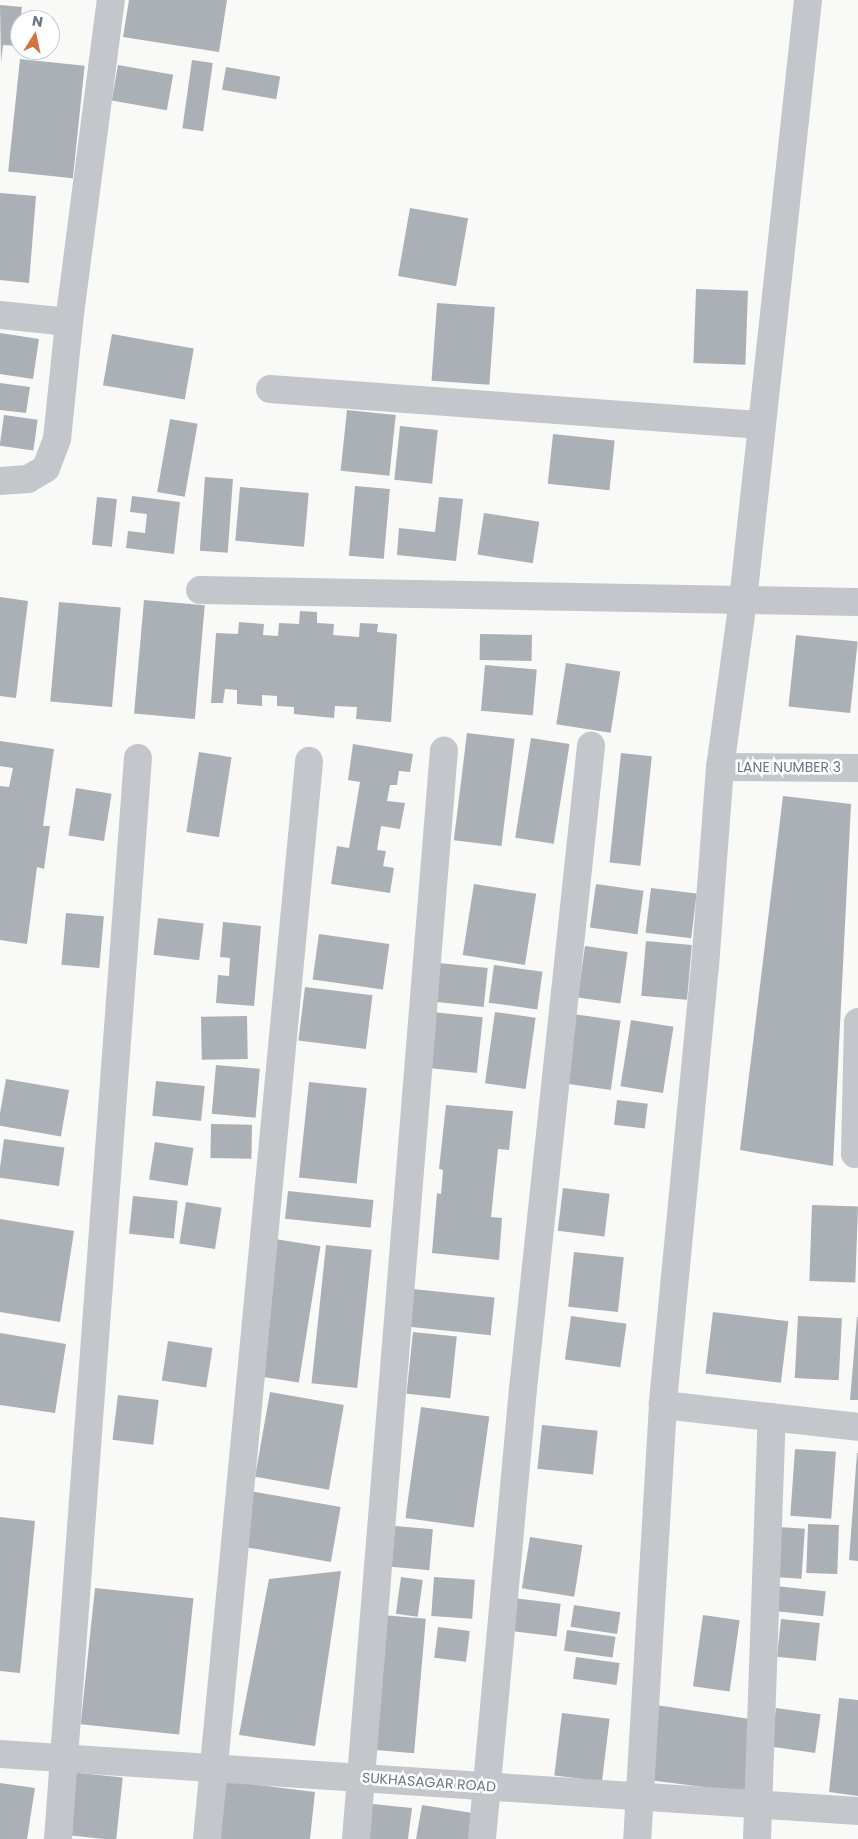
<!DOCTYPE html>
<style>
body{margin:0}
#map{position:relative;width:858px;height:1839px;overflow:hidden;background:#f9f9f7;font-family:Poppins,sans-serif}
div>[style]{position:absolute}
.building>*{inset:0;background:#abb0b7;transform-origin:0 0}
.street>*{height:28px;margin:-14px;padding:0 14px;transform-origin:14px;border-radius:14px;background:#c3c6ca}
span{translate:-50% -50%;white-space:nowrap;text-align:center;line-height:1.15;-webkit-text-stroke:5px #fff;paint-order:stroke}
.street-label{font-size:14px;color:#6b7685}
.north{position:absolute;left:10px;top:10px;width:50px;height:50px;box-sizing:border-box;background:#fff;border:1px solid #c4c8ce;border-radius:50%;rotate:10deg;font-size:14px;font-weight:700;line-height:20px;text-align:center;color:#6b7685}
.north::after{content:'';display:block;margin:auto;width:18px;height:22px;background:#d3723d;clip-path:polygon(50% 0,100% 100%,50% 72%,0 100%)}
</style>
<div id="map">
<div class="building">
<div style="clip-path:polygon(129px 0,227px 0,219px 52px,123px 37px)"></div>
<div style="clip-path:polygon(0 5px,22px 7px,17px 46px,3px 45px,1px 63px)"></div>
<div style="left:20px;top:59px;width:65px;height:113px;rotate:6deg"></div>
<div style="left:192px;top:60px;width:21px;height:69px;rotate:8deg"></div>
<div style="left:118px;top:65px;width:56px;height:36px;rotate:10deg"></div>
<div style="left:226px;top:67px;width:55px;height:23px;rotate:10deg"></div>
<div style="clip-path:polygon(0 193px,36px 196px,29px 283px,0 280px)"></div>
<div style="left:410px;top:208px;width:59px;height:69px;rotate:10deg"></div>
<div style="left:696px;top:289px;width:52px;height:74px;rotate:2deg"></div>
<div style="left:437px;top:303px;width:58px;height:78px;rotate:4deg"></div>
<div style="clip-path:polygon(0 333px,39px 339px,33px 379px,0 374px)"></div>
<div style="left:112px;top:334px;width:83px;height:52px;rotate:10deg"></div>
<div style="clip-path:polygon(0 383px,30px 387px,26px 413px,0 410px)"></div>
<div style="left:347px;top:410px;width:49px;height:61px;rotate:6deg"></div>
<div style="left:4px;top:415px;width:34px;height:31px;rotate:8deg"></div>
<div style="left:170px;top:419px;width:28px;height:74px;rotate:10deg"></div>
<div style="left:400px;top:426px;width:38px;height:54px;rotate:6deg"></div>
<div style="left:553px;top:434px;width:62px;height:50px;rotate:6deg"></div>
<div style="left:205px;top:477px;width:28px;height:74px;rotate:4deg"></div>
<div style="left:355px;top:486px;width:35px;height:70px;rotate:5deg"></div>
<div style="left:240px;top:487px;width:69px;height:54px;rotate:5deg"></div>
<div style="clip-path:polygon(132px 496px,180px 502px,174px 554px,126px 548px,128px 531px,145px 533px,147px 514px,130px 512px)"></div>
<div style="left:97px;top:497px;width:20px;height:48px;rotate:6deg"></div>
<div style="clip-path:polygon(439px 497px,463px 499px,456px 561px,397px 555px,399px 528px,435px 532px)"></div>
<div style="left:484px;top:513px;width:56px;height:42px;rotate:9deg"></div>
<div style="clip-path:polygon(0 597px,28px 601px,16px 698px,0 696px)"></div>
<div style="left:144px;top:600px;width:61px;height:114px;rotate:5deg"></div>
<div style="left:59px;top:602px;width:62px;height:100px;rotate:5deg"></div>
<div style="clip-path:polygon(300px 611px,317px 612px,317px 623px,334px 624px,333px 635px,359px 637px,360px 623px,378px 624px,377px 632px,397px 634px,391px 722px,356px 719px,357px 707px,335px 706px,334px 718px,294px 714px,294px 707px,277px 706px,277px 696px,262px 695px,262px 706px,237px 704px,237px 690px,225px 689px,223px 703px,211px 703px,216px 633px,238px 634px,239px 622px,264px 624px,263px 635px,278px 636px,279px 623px,299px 624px)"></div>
<div style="left:480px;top:634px;width:52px;height:26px;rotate:1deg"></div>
<div style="left:796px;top:635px;width:62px;height:72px;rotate:6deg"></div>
<div style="left:566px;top:663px;width:55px;height:62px;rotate:9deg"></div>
<div style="left:485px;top:665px;width:52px;height:46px;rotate:5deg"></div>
<div style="left:467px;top:733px;width:48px;height:108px;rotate:7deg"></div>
<div style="left:531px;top:738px;width:39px;height:101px;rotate:9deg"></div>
<div style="clip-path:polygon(0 741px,54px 749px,43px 826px,50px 826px,44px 869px,37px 867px,27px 944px,0 940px,0 786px,9px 787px,13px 768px,0 766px)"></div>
<div style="clip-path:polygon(353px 744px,413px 754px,410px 772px,399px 771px,397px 785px,390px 785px,387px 801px,405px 803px,400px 829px,381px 826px,377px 850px,386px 851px,383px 866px,394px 868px,390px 893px,331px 884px,337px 846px,349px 848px,360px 782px,348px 780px)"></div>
<div style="left:199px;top:752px;width:33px;height:81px;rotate:9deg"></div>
<div style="left:621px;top:753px;width:31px;height:110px;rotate:6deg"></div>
<div style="left:76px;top:788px;width:36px;height:48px;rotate:9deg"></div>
<div style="clip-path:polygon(783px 796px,851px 804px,833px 1166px,740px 1150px)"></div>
<div style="left:474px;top:884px;width:63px;height:72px;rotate:9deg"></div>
<div style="left:596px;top:884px;width:48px;height:44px;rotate:8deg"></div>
<div style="left:651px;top:888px;width:46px;height:45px;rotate:7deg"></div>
<div style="left:66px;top:913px;width:38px;height:52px;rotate:5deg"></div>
<div style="left:158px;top:918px;width:46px;height:37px;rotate:7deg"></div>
<div style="clip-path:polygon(223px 922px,261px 926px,254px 1006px,216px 1003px,218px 975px,229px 976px,230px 958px,220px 957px)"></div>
<div style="left:319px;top:934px;width:71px;height:46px;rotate:8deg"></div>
<div style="left:646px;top:941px;width:46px;height:55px;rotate:5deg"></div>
<div style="left:585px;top:946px;width:43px;height:52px;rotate:8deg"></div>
<div style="left:439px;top:963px;width:49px;height:39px;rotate:6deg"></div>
<div style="left:494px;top:965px;width:49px;height:38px;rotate:8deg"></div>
<div style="left:305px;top:987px;width:68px;height:54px;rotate:7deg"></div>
<div style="left:432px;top:1012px;width:51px;height:56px;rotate:6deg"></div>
<div style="left:495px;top:1012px;width:41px;height:72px;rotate:8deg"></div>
<div style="left:573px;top:1014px;width:48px;height:70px;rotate:8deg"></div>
<div style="left:247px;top:1016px;width:43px;height:46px;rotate:89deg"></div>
<div style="left:631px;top:1020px;width:43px;height:67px;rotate:9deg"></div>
<div style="left:216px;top:1065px;width:44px;height:49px;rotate:5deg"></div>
<div style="left:6px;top:1079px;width:64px;height:47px;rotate:10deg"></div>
<div style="left:156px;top:1081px;width:49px;height:35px;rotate:6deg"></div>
<div style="left:309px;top:1082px;width:58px;height:96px;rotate:6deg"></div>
<div style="left:617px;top:1100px;width:31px;height:25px;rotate:7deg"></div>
<div style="clip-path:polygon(446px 1105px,513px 1111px,509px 1150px,498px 1149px,491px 1217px,502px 1218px,499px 1260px,432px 1253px,437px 1193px,441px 1194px,443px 1170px,439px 1169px)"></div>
<div style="left:211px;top:1124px;width:41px;height:34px;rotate:1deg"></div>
<div style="left:4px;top:1139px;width:61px;height:39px;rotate:8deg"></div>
<div style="left:155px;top:1142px;width:39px;height:38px;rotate:9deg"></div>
<div style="left:563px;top:1188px;width:47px;height:43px;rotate:7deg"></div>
<div style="left:288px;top:1191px;width:86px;height:28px;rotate:6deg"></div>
<div style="left:133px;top:1196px;width:45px;height:38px;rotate:6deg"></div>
<div style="left:186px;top:1202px;width:36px;height:42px;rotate:9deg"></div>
<div style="left:812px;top:1205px;width:46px;height:76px;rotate:2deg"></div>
<div style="clip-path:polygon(0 1219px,74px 1231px,60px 1322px,0 1312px)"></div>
<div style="left:275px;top:1239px;width:46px;height:138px;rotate:9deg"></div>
<div style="left:326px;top:1245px;width:46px;height:139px;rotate:6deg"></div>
<div style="left:574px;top:1252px;width:50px;height:55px;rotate:6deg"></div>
<div style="left:413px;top:1289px;width:82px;height:38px;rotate:6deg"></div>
<div style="left:713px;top:1312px;width:76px;height:62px;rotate:7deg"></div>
<div style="left:571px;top:1316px;width:56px;height:44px;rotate:8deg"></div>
<div style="left:798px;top:1316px;width:44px;height:62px;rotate:3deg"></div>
<div style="clip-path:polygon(857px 1317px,858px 1317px,858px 1400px,850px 1400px)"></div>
<div style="left:413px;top:1332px;width:44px;height:62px;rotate:6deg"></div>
<div style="clip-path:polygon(0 1333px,66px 1344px,55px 1413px,0 1405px)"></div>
<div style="left:168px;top:1341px;width:45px;height:40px;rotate:9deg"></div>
<div style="left:270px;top:1392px;width:75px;height:86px;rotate:10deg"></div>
<div style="left:118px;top:1395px;width:41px;height:45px;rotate:7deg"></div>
<div style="left:421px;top:1407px;width:69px;height:112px;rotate:8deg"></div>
<div style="left:542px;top:1425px;width:56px;height:44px;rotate:6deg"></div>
<div style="left:795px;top:1449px;width:41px;height:67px;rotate:4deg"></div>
<div style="clip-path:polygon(857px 1453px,858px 1453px,858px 1561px,849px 1560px)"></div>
<div style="left:250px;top:1491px;width:92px;height:56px;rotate:10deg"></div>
<div style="clip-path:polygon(0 1517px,35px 1521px,20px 1673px,0 1671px)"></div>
<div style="left:808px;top:1524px;width:31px;height:49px;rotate:2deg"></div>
<div style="left:395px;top:1526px;width:38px;height:41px;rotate:5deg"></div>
<div style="left:779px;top:1527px;width:26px;height:50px;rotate:4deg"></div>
<div style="left:530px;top:1537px;width:53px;height:52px;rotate:9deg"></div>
<div style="clip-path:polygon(341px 1571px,315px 1746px,239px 1735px,269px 1579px)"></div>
<div style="left:401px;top:1577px;width:22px;height:37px;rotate:8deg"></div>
<div style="left:434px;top:1577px;width:41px;height:39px;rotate:4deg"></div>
<div style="left:775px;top:1586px;width:51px;height:25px;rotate:6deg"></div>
<div style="left:95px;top:1588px;width:99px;height:137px;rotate:6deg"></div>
<div style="left:513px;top:1598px;width:48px;height:33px;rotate:7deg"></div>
<div style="left:574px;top:1605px;width:47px;height:22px;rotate:9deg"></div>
<div style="left:382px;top:1615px;width:44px;height:135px;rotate:5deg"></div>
<div style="left:703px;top:1615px;width:37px;height:72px;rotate:8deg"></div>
<div style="left:781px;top:1619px;width:39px;height:38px;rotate:6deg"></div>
<div style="left:438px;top:1627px;width:32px;height:31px;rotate:7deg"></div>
<div style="left:567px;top:1630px;width:49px;height:21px;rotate:8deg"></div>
<div style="left:576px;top:1657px;width:44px;height:22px;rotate:8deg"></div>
<div style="clip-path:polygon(839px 1698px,858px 1700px,858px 1796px,829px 1792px)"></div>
<div style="clip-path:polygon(656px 1705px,750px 1719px,752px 1793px,648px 1780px)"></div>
<div style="left:776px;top:1708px;width:45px;height:39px;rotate:8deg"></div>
<div style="left:562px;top:1713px;width:48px;height:63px;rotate:7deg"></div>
<div style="left:70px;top:1772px;width:53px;height:63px;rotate:6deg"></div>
<div style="clip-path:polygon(216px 1780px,315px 1792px,310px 1839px,209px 1839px)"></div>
<div style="clip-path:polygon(0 1783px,35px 1788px,27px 1839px,0 1839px)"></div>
<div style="clip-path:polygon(363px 1803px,412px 1808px,408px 1839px,359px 1839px)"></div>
<div style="clip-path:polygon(422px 1805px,479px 1814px,475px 1839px,416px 1839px)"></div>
</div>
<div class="street">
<div style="left:808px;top:0;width:604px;rotate:96.18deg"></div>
<div style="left:743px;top:600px;width:115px;rotate:1deg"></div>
<div style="left:0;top:315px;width:69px;rotate:5.8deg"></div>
<div style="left:69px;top:322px;width:325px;rotate:-82.6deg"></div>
<div style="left:270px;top:389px;width:493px;rotate:4.2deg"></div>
<div style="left:0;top:481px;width:28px;rotate:-4deg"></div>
<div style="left:28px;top:479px;width:21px;rotate:-31deg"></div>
<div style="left:46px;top:468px;width:31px;rotate:-69deg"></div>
<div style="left:57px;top:439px;width:118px;rotate:-84.1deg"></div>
<div style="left:200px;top:590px;width:543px;rotate:1.06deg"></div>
<div style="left:743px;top:600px;width:169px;rotate:97.8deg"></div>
<div style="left:720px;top:767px;width:199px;rotate:94.3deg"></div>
<div style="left:705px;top:965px;width:442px;rotate:95.5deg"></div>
<div style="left:663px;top:1405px;width:435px;rotate:93.4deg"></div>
<div style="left:720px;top:767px;width:138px;rotate:0.4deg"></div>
<div style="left:855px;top:1154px;width:132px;rotate:-88.7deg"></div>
<div style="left:663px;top:1405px;width:196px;rotate:6.4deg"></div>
<div style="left:0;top:1754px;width:860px;rotate:3.8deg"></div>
<div style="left:58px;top:1839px;width:1084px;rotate:-85.77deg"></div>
<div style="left:207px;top:1839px;width:1083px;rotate:-84.59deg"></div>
<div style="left:356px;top:1839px;width:1092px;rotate:-85.38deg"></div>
<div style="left:482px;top:1839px;width:452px;rotate:-84.8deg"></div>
<div style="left:523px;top:1389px;width:647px;rotate:-83.96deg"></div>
<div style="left:757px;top:1839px;width:422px;rotate:-88deg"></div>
</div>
<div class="street-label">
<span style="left:789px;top:767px">LANE NUMBER 3</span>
<span style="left:429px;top:1782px;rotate:4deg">SUKHASAGAR ROAD</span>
</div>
<div class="north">N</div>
</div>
